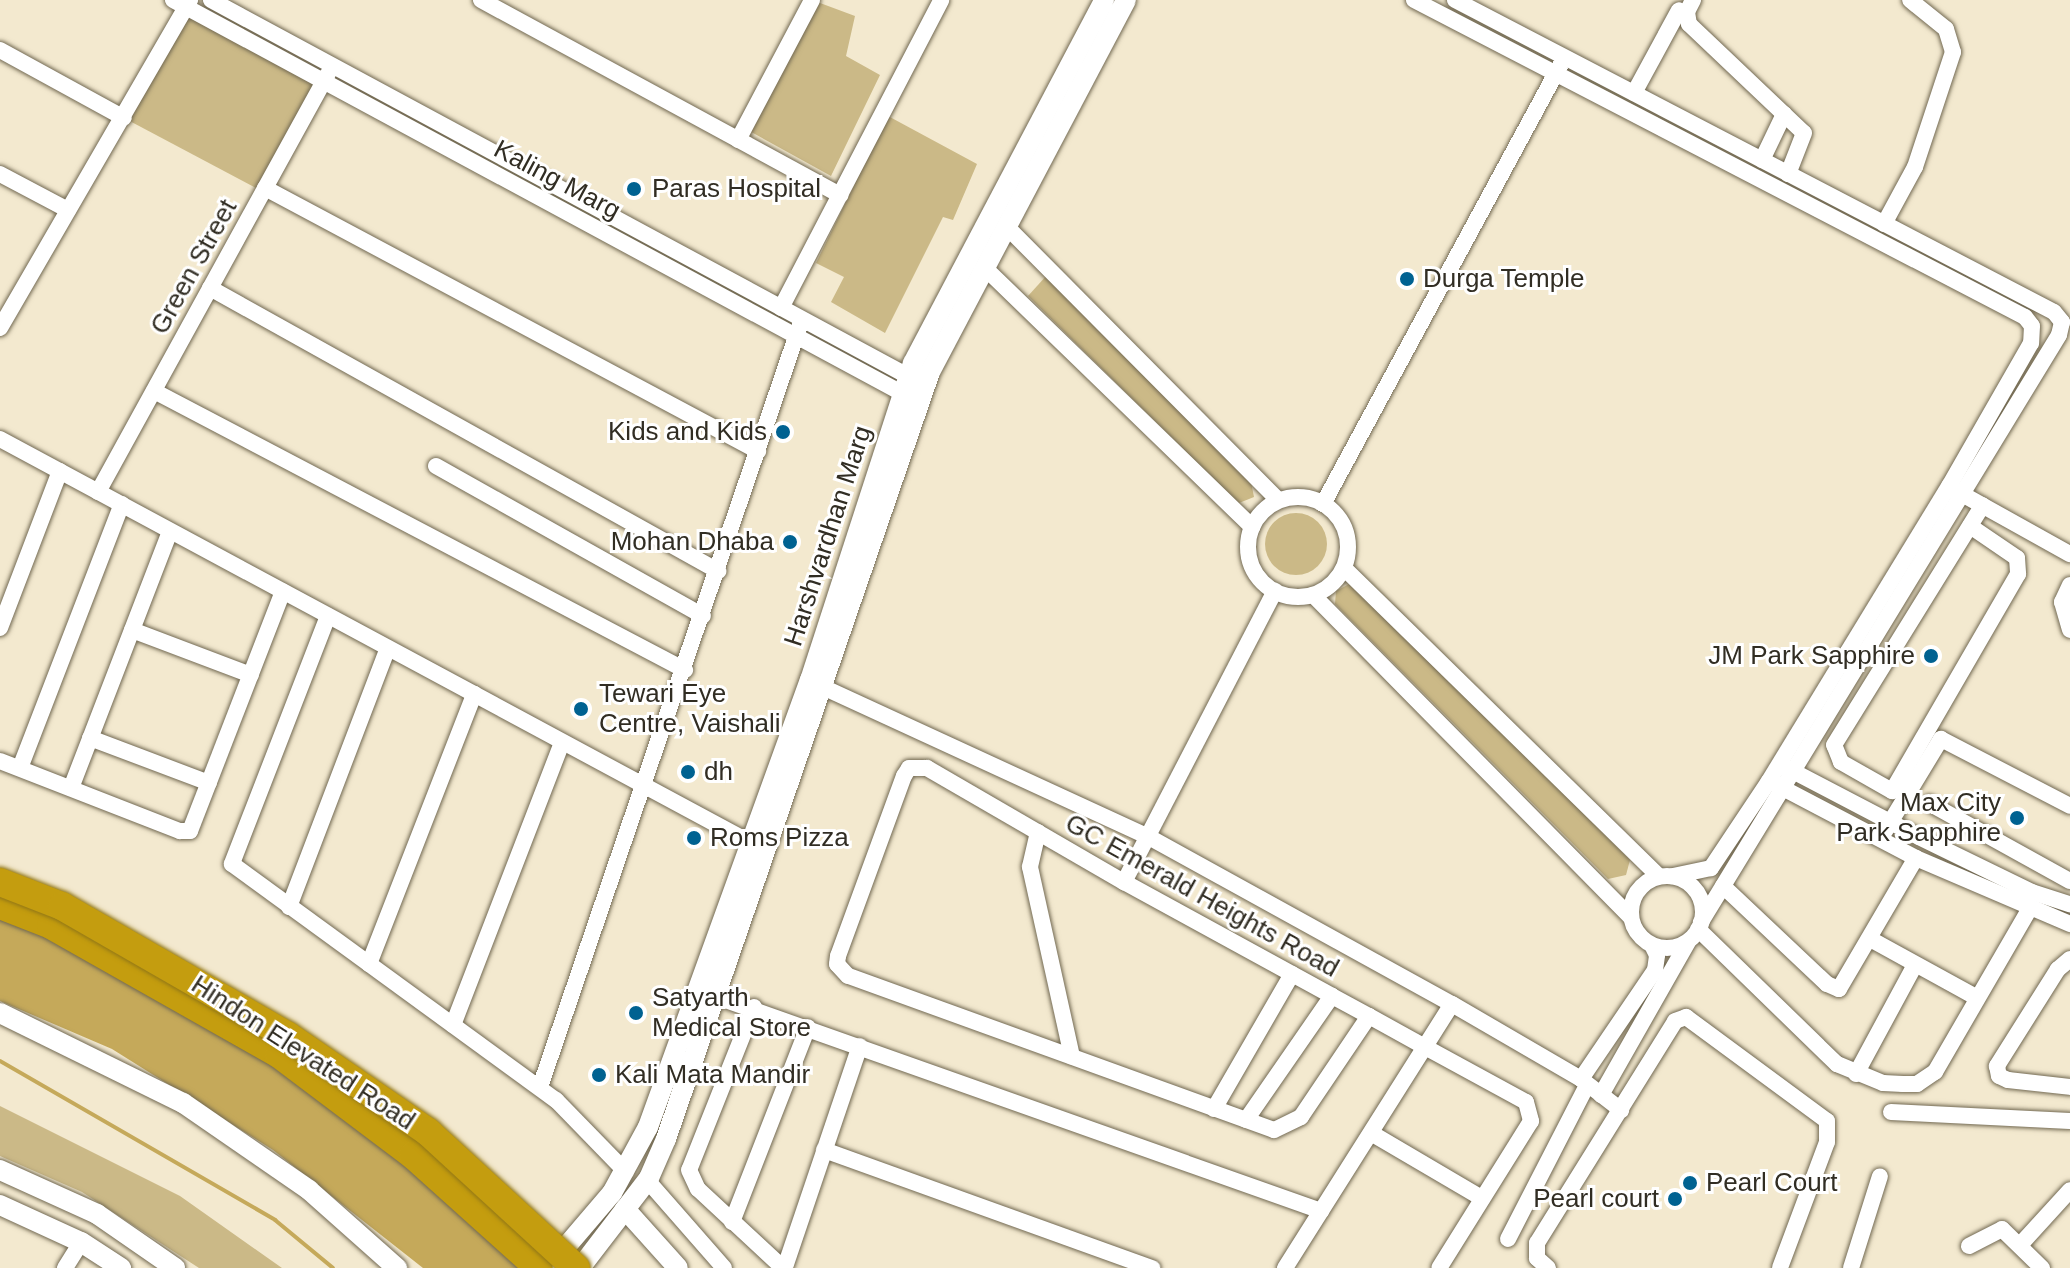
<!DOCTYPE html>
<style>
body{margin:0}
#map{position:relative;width:2070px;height:1268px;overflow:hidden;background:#f3e9cf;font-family:Arial,sans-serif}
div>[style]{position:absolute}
.green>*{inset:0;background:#cbb987;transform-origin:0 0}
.round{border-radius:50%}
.water>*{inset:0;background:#c5a95a}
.stream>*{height:4px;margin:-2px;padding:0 2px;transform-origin:2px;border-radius:2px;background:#c5a95a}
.roads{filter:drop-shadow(0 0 2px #716851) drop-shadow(0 0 2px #716851)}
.minor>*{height:16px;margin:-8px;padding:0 8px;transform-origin:8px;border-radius:8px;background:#fff}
.minor>.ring{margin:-8px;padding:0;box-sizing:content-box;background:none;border:16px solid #fff;border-radius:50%}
.tertiary>*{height:20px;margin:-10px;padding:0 10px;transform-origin:10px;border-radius:10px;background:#fff}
.motorway>*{height:28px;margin:-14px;padding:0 14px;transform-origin:14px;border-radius:14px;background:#c49d0f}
.bridges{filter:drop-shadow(0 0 2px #917616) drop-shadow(0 0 2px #917616)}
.motorway-bridge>*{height:28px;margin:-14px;padding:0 14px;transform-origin:14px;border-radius:14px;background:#c49d0f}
.dots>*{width:22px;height:22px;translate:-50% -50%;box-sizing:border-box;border:4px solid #fff;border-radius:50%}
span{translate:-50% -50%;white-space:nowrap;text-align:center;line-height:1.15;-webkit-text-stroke:6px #fff;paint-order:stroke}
.street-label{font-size:26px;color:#312d23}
.poi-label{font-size:26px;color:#312d23}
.left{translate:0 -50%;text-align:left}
.right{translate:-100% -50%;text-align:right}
</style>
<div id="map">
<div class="green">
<div style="clip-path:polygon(812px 0,855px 16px,846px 56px,880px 75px,831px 176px,744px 128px)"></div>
<div style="left:186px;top:7px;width:157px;height:127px;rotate:28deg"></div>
<div style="clip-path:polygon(888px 116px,977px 164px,953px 220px,943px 217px,885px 333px,831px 302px,844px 277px,816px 263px)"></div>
<div style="clip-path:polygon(1047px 275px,1251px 482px,1254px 497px,1239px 503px,1234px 499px,1028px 296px)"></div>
<div class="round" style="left:1265px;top:513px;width:62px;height:62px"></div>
<div style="clip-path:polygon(1351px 583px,1630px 860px,1626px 875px,1608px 879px,1335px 604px,1336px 591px)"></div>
<div style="clip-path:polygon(0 1106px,180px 1196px,282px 1268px,199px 1268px,82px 1192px,0 1156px)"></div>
</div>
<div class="water">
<div style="clip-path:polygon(0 895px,268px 1041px,555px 1268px,423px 1268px,273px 1150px,112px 1049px,0 1001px)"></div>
</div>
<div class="stream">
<div style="left:0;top:1061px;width:318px;rotate:30deg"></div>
<div style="left:275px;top:1220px;width:75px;rotate:39.6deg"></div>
</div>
<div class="roads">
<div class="minor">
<div style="left:173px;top:0;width:838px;rotate:28.34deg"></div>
<div style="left:211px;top:0;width:802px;rotate:28.35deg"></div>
<div style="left:481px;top:0;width:409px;rotate:28.5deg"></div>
<div style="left:1414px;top:0;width:688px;rotate:27.42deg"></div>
<div style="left:2025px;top:317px;width:11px;rotate:52deg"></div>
<div style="left:2032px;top:326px;width:17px;rotate:93deg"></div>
<div style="left:2031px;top:343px;width:165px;rotate:119.8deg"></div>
<div style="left:1949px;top:486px;width:346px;rotate:121.4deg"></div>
<div style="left:1769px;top:781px;width:105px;rotate:123.7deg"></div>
<div style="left:1711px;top:868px;width:40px;rotate:168deg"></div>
<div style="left:1455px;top:0;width:675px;rotate:27.51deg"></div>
<div style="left:2054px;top:312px;width:13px;rotate:51deg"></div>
<div style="left:2062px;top:322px;width:13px;rotate:103deg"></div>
<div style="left:2059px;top:335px;width:688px;rotate:121.38deg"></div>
<div style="left:1693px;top:0;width:13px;rotate:117deg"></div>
<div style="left:1687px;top:12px;width:12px;rotate:81deg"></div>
<div style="left:1689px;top:24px;width:158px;rotate:43.5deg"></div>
<div style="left:1804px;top:133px;width:44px;rotate:111.3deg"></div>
<div style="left:0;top:50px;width:141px;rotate:28.7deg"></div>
<div style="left:1634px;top:93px;width:94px;rotate:-61.5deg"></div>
<div style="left:738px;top:140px;width:158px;rotate:-62.1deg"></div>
<div style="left:1762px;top:160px;width:51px;rotate:-64.4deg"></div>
<div style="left:0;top:174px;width:77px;rotate:27.9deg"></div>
<div style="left:265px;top:188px;width:559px;rotate:28.08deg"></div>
<div style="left:1884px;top:224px;width:65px;rotate:-61.5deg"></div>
<div style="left:1915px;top:167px;width:121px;rotate:-71.7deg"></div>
<div style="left:1953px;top:52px;width:24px;rotate:-107deg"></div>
<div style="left:1946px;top:29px;width:46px;rotate:-141.1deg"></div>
<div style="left:1007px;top:227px;width:385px;rotate:45.2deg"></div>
<div style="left:986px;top:269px;width:371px;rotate:44.1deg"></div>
<div style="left:210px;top:288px;width:582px;rotate:29.12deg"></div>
<div style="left:781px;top:308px;width:347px;rotate:-62.5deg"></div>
<div style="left:0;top:328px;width:379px;rotate:-59.9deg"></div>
<div style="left:154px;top:391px;width:600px;rotate:27.72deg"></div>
<div style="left:0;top:439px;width:853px;rotate:28.28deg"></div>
<div style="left:436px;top:466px;width:306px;rotate:29.3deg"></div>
<div style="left:1953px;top:489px;width:134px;rotate:29.1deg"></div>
<div style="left:98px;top:492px;width:477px;rotate:-61.2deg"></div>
<div class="ring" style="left:1248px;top:497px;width:84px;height:84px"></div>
<div style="left:1323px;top:504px;width:499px;rotate:-61.6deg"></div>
<div style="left:1970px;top:526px;width:57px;rotate:34.2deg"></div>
<div style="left:2017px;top:558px;width:16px;rotate:86deg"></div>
<div style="left:2018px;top:574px;width:251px;rotate:120.1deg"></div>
<div style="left:1892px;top:791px;width:59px;rotate:-150.4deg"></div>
<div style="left:1841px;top:762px;width:18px;rotate:-112deg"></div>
<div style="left:1834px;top:745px;width:282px;rotate:-58.2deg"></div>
<div style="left:1344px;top:568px;width:441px;rotate:44.4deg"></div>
<div style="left:2070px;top:585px;width:19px;rotate:115deg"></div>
<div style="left:2062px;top:602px;width:29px;rotate:74deg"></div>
<div style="left:1313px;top:595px;width:451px;rotate:45.4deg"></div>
<div style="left:328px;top:616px;width:266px;rotate:111.2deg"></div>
<div style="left:232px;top:864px;width:401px;rotate:36.1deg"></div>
<div style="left:556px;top:1100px;width:100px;rotate:45.8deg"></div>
<div style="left:0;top:628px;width:168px;rotate:-69.1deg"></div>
<div style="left:132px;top:630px;width:127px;rotate:20.7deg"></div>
<div style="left:814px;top:683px;width:369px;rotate:24.7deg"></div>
<div style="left:1149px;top:837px;width:346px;rotate:28.9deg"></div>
<div style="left:1452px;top:1004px;width:149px;rotate:30.2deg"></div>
<div style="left:1581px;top:1079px;width:51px;rotate:37.8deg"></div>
<div style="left:90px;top:738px;width:127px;rotate:20.7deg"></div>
<div style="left:0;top:761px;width:193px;rotate:21.3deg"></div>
<div style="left:180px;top:831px;width:10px"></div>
<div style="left:190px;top:831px;width:257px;rotate:-68.8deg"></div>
<div style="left:1785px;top:767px;width:151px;rotate:27.6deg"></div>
<div style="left:1919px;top:837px;width:126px;rotate:26deg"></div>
<div style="left:2032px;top:892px;width:40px;rotate:18deg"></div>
<div style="left:20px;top:768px;width:283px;rotate:-68.9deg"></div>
<div style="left:1775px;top:784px;width:159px;rotate:27.7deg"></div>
<div style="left:1916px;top:858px;width:168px;rotate:23.2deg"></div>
<div style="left:71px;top:788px;width:275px;rotate:-68.9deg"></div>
<div style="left:1929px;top:803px;width:161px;rotate:29deg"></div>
<div style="left:1885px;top:831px;width:108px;rotate:-58.7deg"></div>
<div style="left:1941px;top:739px;width:145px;rotate:27.4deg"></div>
<div style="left:1038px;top:832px;width:36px;rotate:103deg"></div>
<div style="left:1030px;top:867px;width:194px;rotate:77.5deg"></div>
<div class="ring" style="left:1631px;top:876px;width:56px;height:56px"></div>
<div style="left:1124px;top:882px;width:328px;rotate:-62.6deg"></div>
<div style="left:1723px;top:886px;width:143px;rotate:43.3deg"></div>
<div style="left:1827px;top:984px;width:13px;rotate:23deg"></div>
<div style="left:1839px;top:989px;width:152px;rotate:-59.6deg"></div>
<div style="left:289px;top:907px;width:277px;rotate:-69.1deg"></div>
<div style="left:1698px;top:929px;width:194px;rotate:44.2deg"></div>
<div style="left:1837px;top:1064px;width:50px;rotate:22.4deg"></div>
<div style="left:1883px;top:1083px;width:20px;rotate:3deg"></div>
<div style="left:1903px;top:1084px;width:14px"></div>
<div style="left:1917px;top:1084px;width:22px;rotate:-34deg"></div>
<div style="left:1935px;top:1072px;width:187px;rotate:-59.9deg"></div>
<div style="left:1872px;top:940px;width:116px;rotate:28.8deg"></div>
<div style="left:2070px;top:959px;width:16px;rotate:140deg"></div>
<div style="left:2058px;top:969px;width:115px;rotate:122.2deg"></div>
<div style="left:1997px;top:1066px;width:10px;rotate:79deg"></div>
<div style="left:1999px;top:1076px;width:10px;rotate:24deg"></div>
<div style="left:2008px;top:1080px;width:62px;rotate:6.4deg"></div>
<div style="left:369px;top:964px;width:290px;rotate:-68.7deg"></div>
<div style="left:717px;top:997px;width:641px;rotate:19.51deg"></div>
<div style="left:754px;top:1007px;width:175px;rotate:111.7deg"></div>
<div style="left:689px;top:1170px;width:21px;rotate:65deg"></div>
<div style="left:698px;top:1189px;width:113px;rotate:42.9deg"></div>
<div style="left:781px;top:1266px;width:5px;rotate:-22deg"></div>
<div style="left:786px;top:1264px;width:230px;rotate:-71.3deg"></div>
<div style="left:1369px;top:1016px;width:122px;rotate:124deg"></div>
<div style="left:1301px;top:1117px;width:30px;rotate:154deg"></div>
<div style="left:1274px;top:1130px;width:453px;rotate:-160.1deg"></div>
<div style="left:848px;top:976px;width:16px;rotate:-133deg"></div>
<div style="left:837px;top:964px;width:8px;rotate:-83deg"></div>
<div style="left:838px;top:956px;width:192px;rotate:-69.9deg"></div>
<div style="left:904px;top:776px;width:9px;rotate:-58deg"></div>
<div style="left:909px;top:768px;width:18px"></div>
<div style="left:927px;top:768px;width:228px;rotate:30.1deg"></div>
<div style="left:1124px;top:882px;width:237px;rotate:28.7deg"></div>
<div style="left:1332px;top:996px;width:42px;rotate:28.4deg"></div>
<div style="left:1369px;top:1016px;width:64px;rotate:29deg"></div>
<div style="left:1425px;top:1047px;width:115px;rotate:28.6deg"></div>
<div style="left:1526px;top:1102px;width:20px;rotate:75deg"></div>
<div style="left:1531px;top:1121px;width:173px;rotate:122deg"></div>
<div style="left:453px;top:1025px;width:303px;rotate:-68.9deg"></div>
<div style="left:1856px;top:1074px;width:124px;rotate:-61.6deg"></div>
<div style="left:1581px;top:1079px;width:132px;rotate:-55.8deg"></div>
<div style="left:1655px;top:970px;width:15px;rotate:-82deg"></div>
<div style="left:1657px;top:955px;width:11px;rotate:-117deg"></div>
<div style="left:540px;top:1087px;width:811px;rotate:-71.16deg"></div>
<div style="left:1601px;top:1095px;width:176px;rotate:-60.4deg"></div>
<div style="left:1214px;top:1109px;width:156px;rotate:-60deg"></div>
<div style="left:1891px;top:1112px;width:179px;rotate:2.9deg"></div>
<div style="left:1246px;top:1120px;width:151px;rotate:-55.3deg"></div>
<div style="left:1371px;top:1133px;width:129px;rotate:30.4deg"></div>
<div style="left:824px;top:1150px;width:349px;rotate:19.8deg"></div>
<div style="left:647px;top:1180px;width:117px;rotate:48.8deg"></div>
<div style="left:732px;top:1222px;width:209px;rotate:-68.7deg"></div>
<div style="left:1508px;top:1239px;width:173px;rotate:-62.8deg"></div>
<div style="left:2020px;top:1245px;width:74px;rotate:-47.7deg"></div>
<div style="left:1969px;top:1246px;width:37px;rotate:-27deg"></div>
<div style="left:2002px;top:1229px;width:56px;rotate:44.3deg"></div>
<div style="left:65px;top:1268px;width:31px;rotate:-58deg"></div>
<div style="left:1285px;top:1268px;width:312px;rotate:-57.7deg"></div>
<div style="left:1548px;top:1268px;width:15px;rotate:-138deg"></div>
<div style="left:1537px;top:1258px;width:15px;rotate:-90deg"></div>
<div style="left:1537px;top:1243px;width:261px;rotate:-58.1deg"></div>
<div style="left:1675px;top:1021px;width:12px;rotate:-20deg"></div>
<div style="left:1686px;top:1017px;width:175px;rotate:36.4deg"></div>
<div style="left:1827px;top:1121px;width:21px;rotate:90deg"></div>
<div style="left:1827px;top:1142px;width:134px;rotate:110.5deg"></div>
<div style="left:1851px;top:1268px;width:96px;rotate:-72.5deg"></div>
</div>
<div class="tertiary">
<div style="left:0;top:1013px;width:204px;rotate:26.2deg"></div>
<div style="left:183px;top:1103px;width:153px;rotate:34.6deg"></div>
<div style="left:309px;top:1190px;width:118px;rotate:41.6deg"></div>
<div style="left:0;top:1170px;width:107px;rotate:24.4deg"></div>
<div style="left:97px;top:1214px;width:95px;rotate:34.7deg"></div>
<div style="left:0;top:1205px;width:89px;rotate:24.6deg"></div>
<div style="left:81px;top:1242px;width:48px;rotate:33deg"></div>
<div style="left:625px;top:1209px;width:79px;rotate:48.1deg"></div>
<div style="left:553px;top:1262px;width:91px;rotate:-49.5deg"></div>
<div style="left:612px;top:1193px;width:75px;rotate:-61.4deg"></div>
<div style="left:648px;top:1127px;width:475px;rotate:-70.1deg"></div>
<div style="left:810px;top:680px;width:333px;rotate:-72deg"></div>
<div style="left:913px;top:363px;width:410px;rotate:-62.2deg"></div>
<div style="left:580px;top:1268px;width:113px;rotate:-52.5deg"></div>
<div style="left:649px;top:1178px;width:43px;rotate:-66.4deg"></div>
<div style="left:666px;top:1139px;width:811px;rotate:-71.01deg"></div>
<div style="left:930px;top:372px;width:420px;rotate:-62.2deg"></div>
</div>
<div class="motorway">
<div style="left:0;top:905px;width:55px;rotate:21.4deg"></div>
<div style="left:51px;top:925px;width:262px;rotate:29.5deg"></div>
<div style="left:279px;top:1054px;width:168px;rotate:37deg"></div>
<div style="left:413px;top:1155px;width:169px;rotate:41.9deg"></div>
</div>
</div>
<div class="bridges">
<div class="motorway-bridge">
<div style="left:0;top:882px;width:66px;rotate:21.2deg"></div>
<div style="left:62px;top:906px;width:261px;rotate:29.9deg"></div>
<div style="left:288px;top:1036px;width:170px;rotate:34.4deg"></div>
<div style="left:428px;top:1132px;width:201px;rotate:42.6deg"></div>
</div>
</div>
<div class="dots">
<div style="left:634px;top:189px;background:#006291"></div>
<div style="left:1407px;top:279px;background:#006291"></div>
<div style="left:783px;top:432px;background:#006291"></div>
<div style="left:790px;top:542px;background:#006291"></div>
<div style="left:1931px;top:656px;background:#006291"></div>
<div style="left:581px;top:709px;background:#006291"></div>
<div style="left:688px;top:772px;background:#006291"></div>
<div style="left:2017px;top:818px;background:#006291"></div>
<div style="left:694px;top:838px;background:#006291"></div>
<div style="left:636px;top:1013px;background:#006291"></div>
<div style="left:599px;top:1075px;background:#006291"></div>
<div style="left:1690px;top:1183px;background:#006291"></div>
<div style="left:1675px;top:1199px;background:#006291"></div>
</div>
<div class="street-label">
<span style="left:557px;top:180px;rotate:28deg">Kaling Marg</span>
<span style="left:194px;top:267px;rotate:-61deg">Green Street</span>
<span style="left:828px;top:536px;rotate:-72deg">Harshvardhan Marg</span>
<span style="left:1202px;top:896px;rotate:29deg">GC Emerald Heights Road</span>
<span style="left:303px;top:1053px;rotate:33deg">Hindon Elevated Road</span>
</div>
<div class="poi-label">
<span class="left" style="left:652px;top:189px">Paras Hospital</span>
<span class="left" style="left:1423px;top:279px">Durga Temple</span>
<span class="right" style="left:767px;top:432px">Kids and Kids</span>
<span class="right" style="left:774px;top:542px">Mohan Dhaba</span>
<span class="right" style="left:1915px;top:656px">JM Park Sapphire</span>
<span class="left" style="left:599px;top:709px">Tewari Eye<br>Centre, Vaishali</span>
<span class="left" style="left:704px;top:772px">dh</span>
<span class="right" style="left:2001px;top:818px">Max City<br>Park Sapphire</span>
<span class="left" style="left:710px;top:838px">Roms Pizza</span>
<span class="left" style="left:652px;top:1013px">Satyarth<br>Medical Store</span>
<span class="left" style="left:615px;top:1075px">Kali Mata Mandir</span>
<span class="left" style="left:1706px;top:1183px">Pearl Court</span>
<span class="right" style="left:1659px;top:1199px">Pearl court</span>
</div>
</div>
